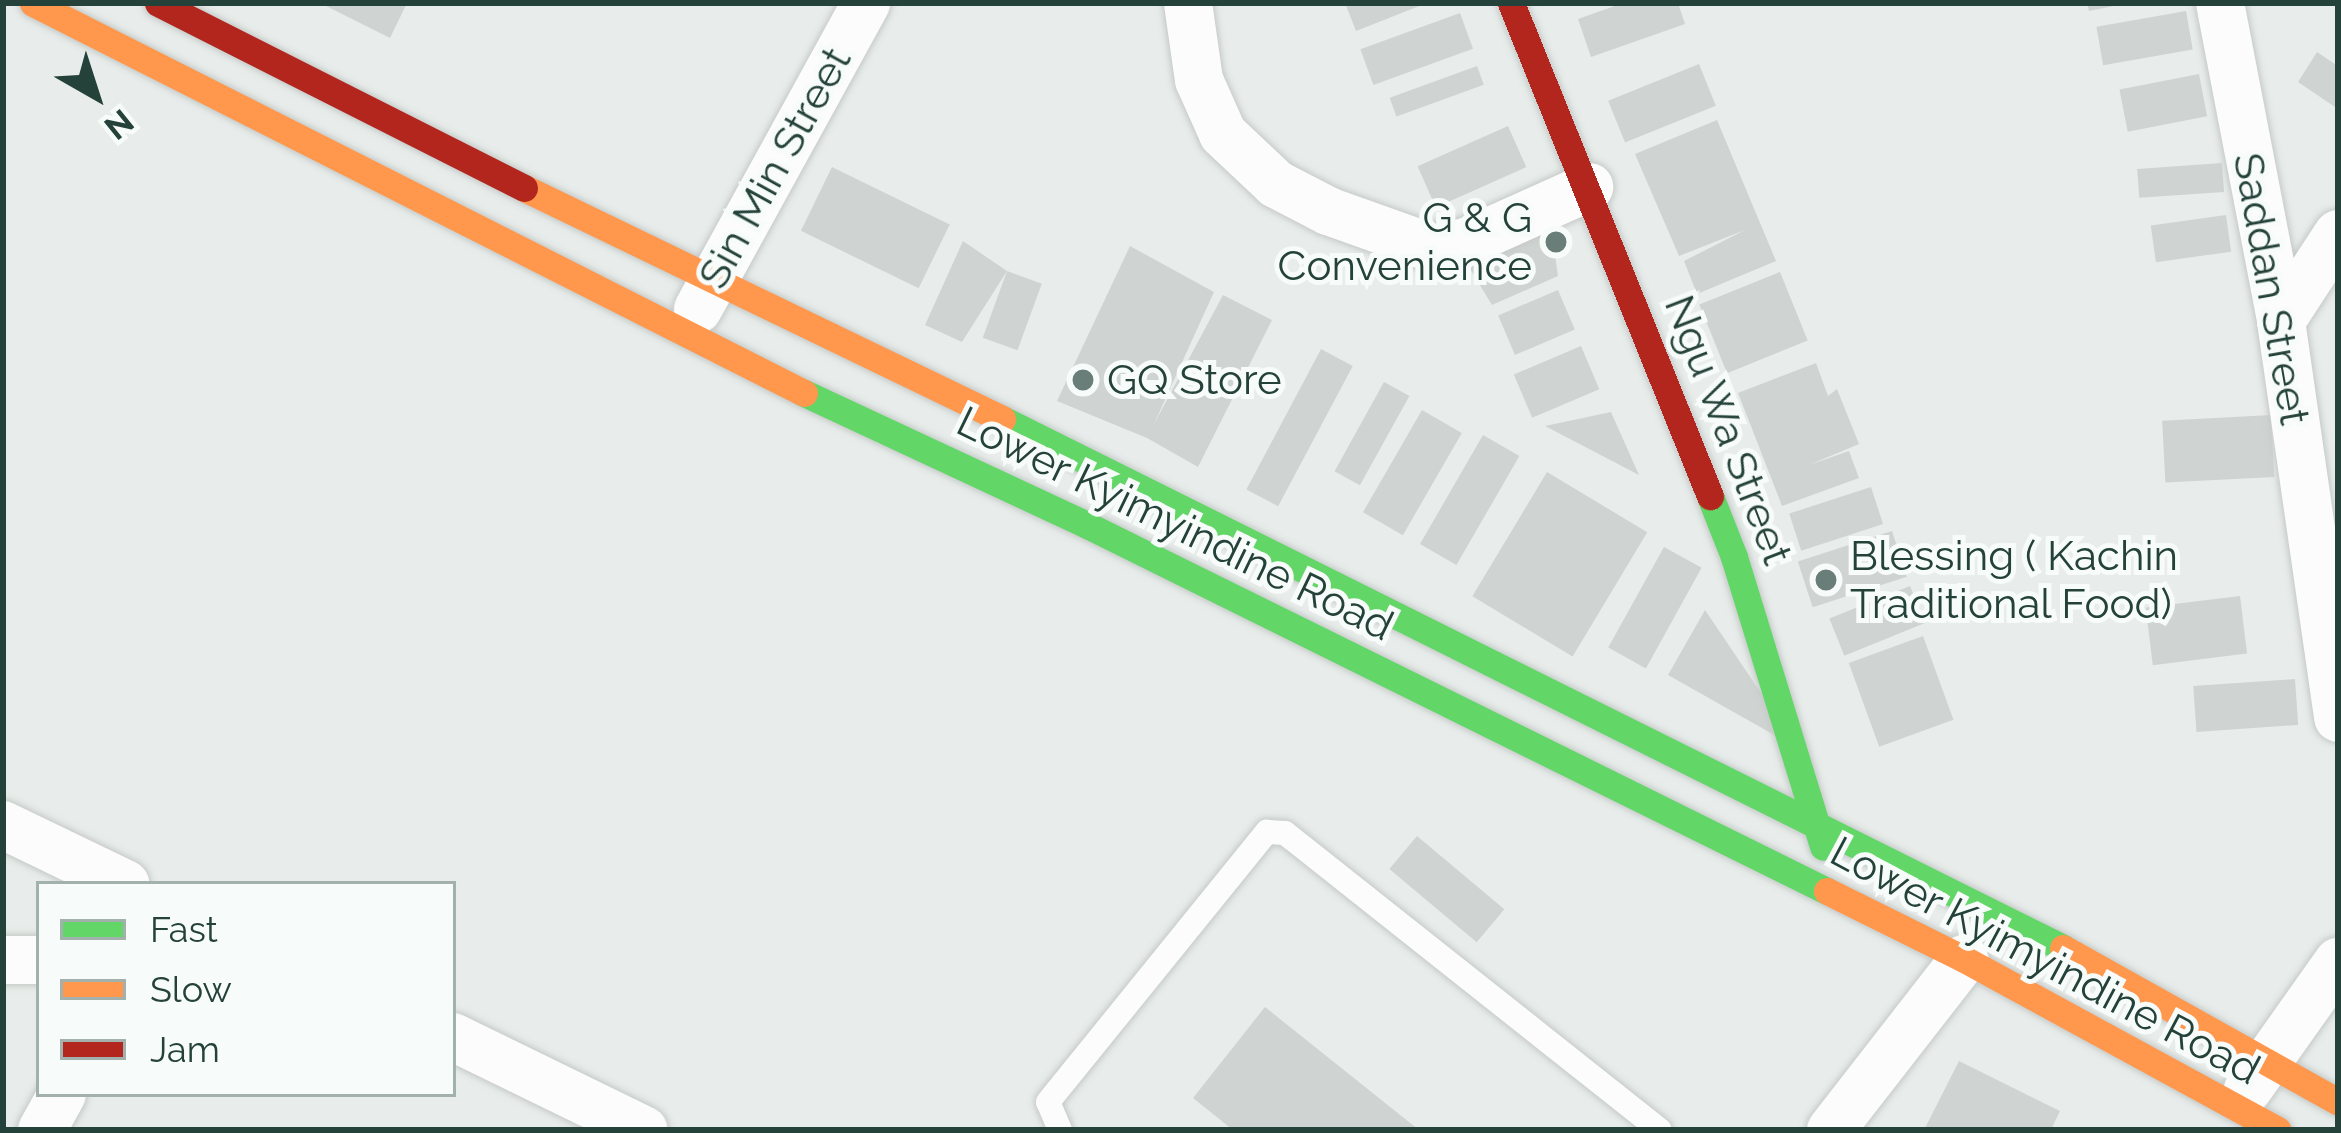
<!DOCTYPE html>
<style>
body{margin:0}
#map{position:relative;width:2341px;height:1133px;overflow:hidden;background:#e8edeb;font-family:Raleway,sans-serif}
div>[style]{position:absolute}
.building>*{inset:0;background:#cfd4d2;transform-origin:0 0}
.roads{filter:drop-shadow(0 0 3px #c5cac8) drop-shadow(0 0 3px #c5cac8)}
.lane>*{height:24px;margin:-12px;padding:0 12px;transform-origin:12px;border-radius:12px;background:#fcfcfc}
.street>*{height:48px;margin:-24px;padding:0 24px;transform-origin:24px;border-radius:24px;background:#fcfcfc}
.fast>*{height:27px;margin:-13.5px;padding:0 13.5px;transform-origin:13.5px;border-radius:13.5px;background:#63d668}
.slow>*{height:27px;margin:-13.5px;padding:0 13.5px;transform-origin:13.5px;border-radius:13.5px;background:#ff974d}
.jam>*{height:27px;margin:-13.5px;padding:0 13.5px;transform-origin:13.5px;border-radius:13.5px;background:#b3261e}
.dots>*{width:33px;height:33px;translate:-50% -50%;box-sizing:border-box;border:6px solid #f7fbf9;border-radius:50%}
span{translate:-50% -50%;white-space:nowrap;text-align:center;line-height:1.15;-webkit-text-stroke:10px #f7fbf9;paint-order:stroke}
.street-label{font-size:42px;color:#24423a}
.poi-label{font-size:42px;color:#24423a}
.right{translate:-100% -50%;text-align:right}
.left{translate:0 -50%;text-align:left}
.frame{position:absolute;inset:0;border:6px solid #24423a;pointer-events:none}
.legend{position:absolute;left:36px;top:881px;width:420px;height:216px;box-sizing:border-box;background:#f7fbf9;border:3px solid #a3b1ad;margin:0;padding:15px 21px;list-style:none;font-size:36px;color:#24423a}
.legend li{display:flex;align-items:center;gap:24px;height:60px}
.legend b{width:60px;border:3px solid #a3b1ad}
.north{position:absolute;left:36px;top:36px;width:120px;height:120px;-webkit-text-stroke:9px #f7fbf9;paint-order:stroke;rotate:141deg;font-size:33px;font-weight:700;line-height:48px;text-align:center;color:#24423a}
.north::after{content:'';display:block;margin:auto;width:42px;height:54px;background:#24423a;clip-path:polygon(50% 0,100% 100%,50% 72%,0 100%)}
</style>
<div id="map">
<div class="building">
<div style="clip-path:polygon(320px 3px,407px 3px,390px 38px)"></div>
<div style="clip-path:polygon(1345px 3px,1427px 3px,1356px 31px)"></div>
<div style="clip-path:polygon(1623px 3px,1678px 3px,1685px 24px,1591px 57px,1578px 19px)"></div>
<div style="clip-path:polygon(2087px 3px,2119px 3px,2119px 5px,2089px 11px)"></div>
<div style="left:2186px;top:11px;width:39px;height:91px;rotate:80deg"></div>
<div style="left:1460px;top:13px;width:38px;height:106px;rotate:70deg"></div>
<div style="clip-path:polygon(2317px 52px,2338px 66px,2338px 109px,2298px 82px)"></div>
<div style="left:1699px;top:64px;width:45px;height:98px;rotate:68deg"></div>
<div style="left:1477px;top:66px;width:20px;height:93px;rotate:70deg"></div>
<div style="left:2199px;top:74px;width:43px;height:81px;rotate:79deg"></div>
<div style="clip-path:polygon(1717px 120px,1776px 261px,1697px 294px,1684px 261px,1745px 230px,1679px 256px,1635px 154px)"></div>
<div style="left:1508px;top:126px;width:45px;height:99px;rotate:66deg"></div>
<div style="left:2222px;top:163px;width:29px;height:85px;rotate:86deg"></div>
<div style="left:832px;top:167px;width:131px;height:71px;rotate:26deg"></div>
<div style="clip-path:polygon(1549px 213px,1558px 276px,1492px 305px,1461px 254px)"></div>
<div style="left:2226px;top:215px;width:37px;height:76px;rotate:82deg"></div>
<div style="clip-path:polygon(963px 241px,1007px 271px,962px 342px,925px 325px)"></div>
<div style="clip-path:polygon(1130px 246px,1214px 292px,1154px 424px,1223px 295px,1272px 320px,1198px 467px,1147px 438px,1057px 401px)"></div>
<div style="left:1007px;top:271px;width:37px;height:71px;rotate:20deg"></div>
<div style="left:1780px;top:272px;width:74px;height:87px;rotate:68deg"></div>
<div style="left:1558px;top:290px;width:43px;height:65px;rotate:67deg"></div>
<div style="left:1581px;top:346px;width:47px;height:73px;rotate:67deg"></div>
<div style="left:1321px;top:349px;width:36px;height:159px;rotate:28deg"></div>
<div style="clip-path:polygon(1816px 363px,1828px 396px,1837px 389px,1859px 444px,1809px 465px,1849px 451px,1859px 478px,1782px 506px,1738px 393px)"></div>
<div style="left:1384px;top:382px;width:29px;height:102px;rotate:29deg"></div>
<div style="left:1422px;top:410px;width:46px;height:118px;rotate:30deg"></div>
<div style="clip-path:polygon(1611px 412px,1639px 475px,1545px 426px)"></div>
<div style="left:2271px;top:415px;width:62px;height:109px;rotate:87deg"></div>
<div style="left:1483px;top:435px;width:42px;height:126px;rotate:30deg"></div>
<div style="left:1547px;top:472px;width:117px;height:145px;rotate:31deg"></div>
<div style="left:1871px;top:487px;width:39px;height:86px;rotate:72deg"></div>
<div style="left:1892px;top:531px;width:48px;height:99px;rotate:72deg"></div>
<div style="left:1664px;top:547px;width:43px;height:115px;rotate:29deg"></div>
<div style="left:1910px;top:586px;width:40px;height:87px;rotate:68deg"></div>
<div style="left:2240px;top:596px;width:58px;height:95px;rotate:83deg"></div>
<div style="clip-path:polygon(1705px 610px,1799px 749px,1668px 675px)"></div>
<div style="left:1923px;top:636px;width:89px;height:79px;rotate:70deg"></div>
<div style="left:2295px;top:679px;width:46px;height:102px;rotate:86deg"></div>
<div style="left:1417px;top:836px;width:114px;height:43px;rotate:40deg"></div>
<div style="clip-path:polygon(1265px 1007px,1419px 1130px,1233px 1130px,1193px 1098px)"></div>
<div style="clip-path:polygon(1959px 1061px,2060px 1111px,2051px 1130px,1925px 1128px)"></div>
</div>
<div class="roads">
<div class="lane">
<div style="left:1060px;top:1130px;width:30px;rotate:-113deg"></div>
<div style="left:1048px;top:1102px;width:348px;rotate:-51deg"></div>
<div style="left:1267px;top:832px;width:18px;rotate:3deg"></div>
<div style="left:1285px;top:833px;width:478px;rotate:38.4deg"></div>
</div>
<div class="street">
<div style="left:1188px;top:3px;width:78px;rotate:81.9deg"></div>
<div style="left:1199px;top:80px;width:59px;rotate:66deg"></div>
<div style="left:1223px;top:134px;width:73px;rotate:43.3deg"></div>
<div style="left:1276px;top:184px;width:59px;rotate:27.4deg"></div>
<div style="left:1328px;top:211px;width:114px;rotate:19.6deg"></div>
<div style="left:1435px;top:249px;width:35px;rotate:-13deg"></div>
<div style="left:1469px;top:241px;width:132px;rotate:-24.2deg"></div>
<div style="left:2220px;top:3px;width:324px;rotate:79.1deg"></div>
<div style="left:2281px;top:321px;width:401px;rotate:81.8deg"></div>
<div style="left:698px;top:309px;width:349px;rotate:-61.2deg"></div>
<div style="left:2281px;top:321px;width:104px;rotate:-56.8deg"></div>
<div style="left:3px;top:825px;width:136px;rotate:25.8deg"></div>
<div style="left:3px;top:960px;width:36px"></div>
<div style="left:453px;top:1037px;width:212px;rotate:26deg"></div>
<div style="left:2248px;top:1089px;width:156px;rotate:-54.7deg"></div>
<div style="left:42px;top:1130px;width:41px;rotate:-60.9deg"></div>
<div style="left:1831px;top:1130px;width:217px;rotate:-52.1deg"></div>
</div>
<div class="fast">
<div style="left:804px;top:393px;width:312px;rotate:25deg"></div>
<div style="left:1087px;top:525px;width:826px;rotate:26.32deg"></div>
<div style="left:1002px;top:419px;width:1186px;rotate:26.5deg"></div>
<div style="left:1710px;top:496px;width:66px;rotate:68.5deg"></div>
<div style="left:1734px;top:557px;width:303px;rotate:72.9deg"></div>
</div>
<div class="slow">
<div style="left:33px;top:3px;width:864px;rotate:26.83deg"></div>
<div style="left:524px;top:188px;width:531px;rotate:25.79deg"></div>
<div style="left:1827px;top:891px;width:153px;rotate:26.4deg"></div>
<div style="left:1964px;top:959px;width:357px;rotate:28.6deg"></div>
<div style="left:2063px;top:948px;width:315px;rotate:29.2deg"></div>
</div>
<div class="jam">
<div style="left:158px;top:3px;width:410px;rotate:26.8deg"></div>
<div style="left:1511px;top:3px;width:532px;rotate:68.02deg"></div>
</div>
</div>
<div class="dots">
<div style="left:1556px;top:242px;background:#697e78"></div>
<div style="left:1083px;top:380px;background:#697e78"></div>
<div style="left:1826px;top:580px;background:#697e78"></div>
</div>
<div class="street-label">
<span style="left:775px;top:168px;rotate:-61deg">Sin Min Street</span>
<span style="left:2271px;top:289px;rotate:80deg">Saddan Street</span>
<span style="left:1728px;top:430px;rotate:69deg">Ngu Wa Street</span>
<span style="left:1175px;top:524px;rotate:26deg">Lower Kyimyindine Road</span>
<span style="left:2045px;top:961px;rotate:28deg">Lower Kyimyindine Road</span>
</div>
<div class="poi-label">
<span class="right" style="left:1532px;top:242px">G &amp; G<br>Convenience</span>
<span class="left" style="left:1107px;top:380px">GQ Store</span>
<span class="left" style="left:1850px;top:580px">Blessing ( Kachin<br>Traditional Food)</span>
</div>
<div class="frame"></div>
<ul class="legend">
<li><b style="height:15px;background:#63d668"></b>Fast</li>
<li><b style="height:15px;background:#ff974d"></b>Slow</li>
<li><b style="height:15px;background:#b3261e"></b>Jam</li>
</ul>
<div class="north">N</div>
</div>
